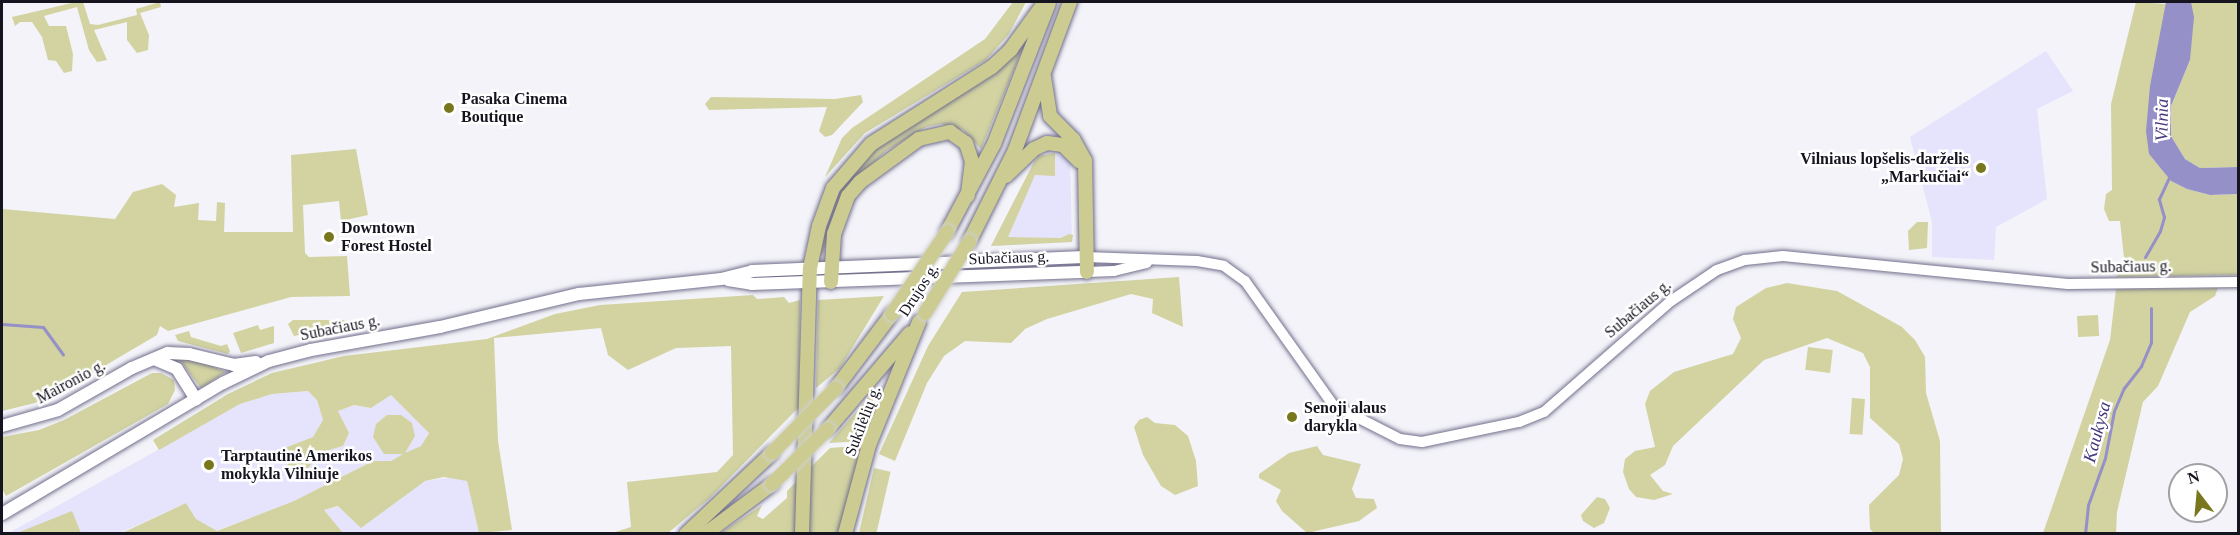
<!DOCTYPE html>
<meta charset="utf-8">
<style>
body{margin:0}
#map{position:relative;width:2240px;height:535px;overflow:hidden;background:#f3f3f9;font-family:"Times New Roman",serif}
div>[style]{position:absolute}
.built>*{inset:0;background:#e5e4fc}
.green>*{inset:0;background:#d2d3a1;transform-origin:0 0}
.water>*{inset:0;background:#9590c8}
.stream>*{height:3px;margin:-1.5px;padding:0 1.5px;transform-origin:1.5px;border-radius:1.5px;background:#9590c8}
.roads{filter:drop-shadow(0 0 2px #726f8c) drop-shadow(0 0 2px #726f8c)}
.tertiary>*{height:10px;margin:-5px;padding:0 5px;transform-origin:5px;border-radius:5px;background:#fff}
.secondary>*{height:12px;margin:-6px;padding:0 6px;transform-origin:6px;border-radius:6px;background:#fff}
.primary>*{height:14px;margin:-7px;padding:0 7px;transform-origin:7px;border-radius:7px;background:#cccc92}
.bridges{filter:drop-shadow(0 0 2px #d0d0d2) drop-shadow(0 0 2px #d0d0d2)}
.primary-bridge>*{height:14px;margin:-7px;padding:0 7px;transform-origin:7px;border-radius:7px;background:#cccc92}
.dots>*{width:16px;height:16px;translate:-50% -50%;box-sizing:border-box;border:3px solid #fff;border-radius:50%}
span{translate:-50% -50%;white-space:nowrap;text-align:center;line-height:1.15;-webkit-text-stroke:5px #fff;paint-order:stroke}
.poi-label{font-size:16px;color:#15141f;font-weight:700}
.left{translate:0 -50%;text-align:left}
.right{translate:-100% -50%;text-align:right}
.street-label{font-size:16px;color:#15141f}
.water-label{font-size:18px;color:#46397e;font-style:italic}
.frame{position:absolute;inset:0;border:3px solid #15141f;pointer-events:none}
.north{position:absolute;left:2168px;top:463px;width:60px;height:60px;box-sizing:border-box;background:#fff;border:2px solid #a1a1a5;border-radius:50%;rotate:344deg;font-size:16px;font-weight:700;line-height:24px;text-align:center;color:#15141f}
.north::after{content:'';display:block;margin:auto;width:21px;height:27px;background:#78771d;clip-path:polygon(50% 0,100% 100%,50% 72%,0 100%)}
</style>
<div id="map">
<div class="built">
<div style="clip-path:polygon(2046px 51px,2073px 91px,2037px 109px,2047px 199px,1996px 227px,1994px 260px,1932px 257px,1932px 222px,1910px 137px)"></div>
<div style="clip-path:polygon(1049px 153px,1070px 158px,1072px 242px,991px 246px,1034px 162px)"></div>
<div style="clip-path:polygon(308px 391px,317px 400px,323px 420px,313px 437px,282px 449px,308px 468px,322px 452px,343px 446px,349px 433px,338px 411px,354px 405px,371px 408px,391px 395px,429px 432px,421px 446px,391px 461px,373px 461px,294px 501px,216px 531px,196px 519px,186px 503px,120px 533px,7px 534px,240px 404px,272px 394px)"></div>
<div style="clip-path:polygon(455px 477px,467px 481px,479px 533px,343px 533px,324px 510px,411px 490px,425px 481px)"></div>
</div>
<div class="green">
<div style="clip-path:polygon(76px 2px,83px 2px,90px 24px,98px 25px,137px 15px,136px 9px,160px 2px,161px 7px,140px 13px,149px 35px,148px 50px,137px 53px,127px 40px,127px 22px,94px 30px,107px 60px,97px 62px,89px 50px,77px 7px,44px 16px,49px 26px,66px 26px,73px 54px,72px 71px,64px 73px,56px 61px,48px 60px,42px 37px,32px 22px,20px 22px,15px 26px,12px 17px)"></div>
<div style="clip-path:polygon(1013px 2px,1026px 2px,1009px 34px,986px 60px,865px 133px,825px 177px,842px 138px,852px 128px,985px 39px)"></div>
<div style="clip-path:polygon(2136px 2px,2166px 4px,2149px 154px,2171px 181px,2187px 189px,2210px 195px,2238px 194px,2238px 275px,2116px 277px,2125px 267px,2120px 221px,2109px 221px,2104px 209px,2106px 194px,2112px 190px,2111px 104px)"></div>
<div style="clip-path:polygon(2191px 2px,2238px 2px,2238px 167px,2200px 168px,2185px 159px,2171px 136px,2171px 106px,2190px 60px)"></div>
<div style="clip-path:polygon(1026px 40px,981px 149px,963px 130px,941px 124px,926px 127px,886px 151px,848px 186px,822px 255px,819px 254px,838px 193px,877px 147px,993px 75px)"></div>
<div style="clip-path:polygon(861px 95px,863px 102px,832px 135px,825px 137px,819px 131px,827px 107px,709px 110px,705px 104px,711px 97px,835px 99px)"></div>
<div style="clip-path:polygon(356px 149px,368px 215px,341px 221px,339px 201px,303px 205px,305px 253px,309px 257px,347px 256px,350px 296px,291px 297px,168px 331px,160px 326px,157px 335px,79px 381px,35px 403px,2px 411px,2px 209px,115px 219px,133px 192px,162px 184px,176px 195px,174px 207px,199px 203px,198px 220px,216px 221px,217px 202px,225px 203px,224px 232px,293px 232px,291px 155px)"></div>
<div style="clip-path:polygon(1055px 153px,1055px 176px,1035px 175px,1008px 237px,1061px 238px,1069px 234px,1073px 235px,1072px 242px,991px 246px,1034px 162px,1039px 156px)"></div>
<div style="clip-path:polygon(1917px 222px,1928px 222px,1927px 248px,1909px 250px,1908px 231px)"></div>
<div style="clip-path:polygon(1179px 277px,1183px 327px,1152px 313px,1153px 299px,1131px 294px,1047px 319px,1025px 329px,1011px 343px,965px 341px,944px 356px,927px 383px,895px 461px,879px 454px,928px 346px,962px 292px)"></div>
<div style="clip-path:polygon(1787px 283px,1837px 291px,1902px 327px,1915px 340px,1925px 357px,1926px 393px,1940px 441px,1941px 533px,1874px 533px,1870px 529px,1869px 505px,1899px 475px,1903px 459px,1899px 444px,1870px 418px,1870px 367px,1863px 353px,1827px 338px,1764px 360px,1673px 446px,1665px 465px,1650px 475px,1663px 491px,1673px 494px,1654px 500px,1636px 497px,1629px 489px,1623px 472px,1625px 459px,1635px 451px,1655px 447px,1645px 404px,1650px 391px,1674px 372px,1733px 354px,1741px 338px,1733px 319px,1736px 307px,1766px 288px)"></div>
<div style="clip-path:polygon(2218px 288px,2215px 296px,2190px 312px,2158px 386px,2143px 402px,2117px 512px,2116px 533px,2043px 533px,2110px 340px,2116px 289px)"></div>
<div style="clip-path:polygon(753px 295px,757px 299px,784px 297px,789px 303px,800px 300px,799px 407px,710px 498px,668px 533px,612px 533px,631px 527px,627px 482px,717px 472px,733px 455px,731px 346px,676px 348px,628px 370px,608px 355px,601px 328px,494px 338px,498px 441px,512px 530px,479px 533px,467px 481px,444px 477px,425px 481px,361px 528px,338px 506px,324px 510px,343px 533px,120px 534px,186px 503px,196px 519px,217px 531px,294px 501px,373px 461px,391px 461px,403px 454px,384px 454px,373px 437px,376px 424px,387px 415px,401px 415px,412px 423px,415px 436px,405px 453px,421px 446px,429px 433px,391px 395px,371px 408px,354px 405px,338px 411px,349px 433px,343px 446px,322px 452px,308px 468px,290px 471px,282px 449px,313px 437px,323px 420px,317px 400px,308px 391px,272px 394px,240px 404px,159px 450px,153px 440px,228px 394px,272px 373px,344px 356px,487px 339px,555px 314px,600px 305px)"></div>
<div style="clip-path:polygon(884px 296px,840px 368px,816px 388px,818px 300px)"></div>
<div style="left:2098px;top:315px;width:21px;height:21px;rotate:87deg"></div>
<div style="clip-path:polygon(293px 320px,344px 320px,346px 325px,294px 336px,288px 324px)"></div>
<div style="clip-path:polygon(258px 325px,260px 330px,274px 326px,274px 343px,241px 353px,233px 333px)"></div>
<div style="clip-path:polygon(189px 331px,191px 337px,221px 346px,227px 344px,230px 351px,228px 354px,178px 341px,175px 335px)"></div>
<div style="left:1808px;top:347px;width:25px;height:23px;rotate:7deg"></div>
<div style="clip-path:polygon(178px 358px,204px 363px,226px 372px,201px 388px)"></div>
<div style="clip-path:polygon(152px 373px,161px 373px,174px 380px,175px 390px,168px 404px,6px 496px,2px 489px,2px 437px,39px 430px,64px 420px)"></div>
<div style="clip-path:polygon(871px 395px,875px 398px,863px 441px,829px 443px)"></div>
<div style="left:1852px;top:398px;width:13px;height:36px;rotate:4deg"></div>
<div style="clip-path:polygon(1147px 417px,1155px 423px,1175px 425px,1188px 436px,1196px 461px,1198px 486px,1175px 495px,1161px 486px,1143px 455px,1134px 427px,1139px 420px)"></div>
<div style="clip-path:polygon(855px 446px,861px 447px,839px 533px,808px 534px,809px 469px,830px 448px)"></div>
<div style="clip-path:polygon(1317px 446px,1323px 455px,1361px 464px,1352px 489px,1356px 498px,1374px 499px,1377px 508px,1359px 521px,1307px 533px,1282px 511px,1276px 501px,1281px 490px,1259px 478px,1259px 474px,1289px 453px)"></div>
<div style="left:874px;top:468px;width:17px;height:67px;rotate:13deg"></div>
<div style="clip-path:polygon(797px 481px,796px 533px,719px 534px,762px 505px,757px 516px,763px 519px,787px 498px,787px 491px)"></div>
<div style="clip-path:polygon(1597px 497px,1605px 499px,1610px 508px,1604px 523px,1594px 528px,1583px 521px,1581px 515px)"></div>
<div style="clip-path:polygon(72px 511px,81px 533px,17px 533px)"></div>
</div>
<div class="water">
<div style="clip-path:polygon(2166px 2px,2191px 2px,2194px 17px,2190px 60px,2171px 106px,2171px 136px,2185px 159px,2200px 168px,2238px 167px,2238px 194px,2210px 195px,2187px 189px,2171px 181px,2149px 154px,2146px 131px,2150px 86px)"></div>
</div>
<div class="stream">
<div style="left:2145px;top:257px;width:30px;rotate:-60deg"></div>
<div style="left:2160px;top:231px;width:15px;rotate:-74deg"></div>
<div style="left:2164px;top:217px;width:19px;rotate:-106deg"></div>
<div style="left:2159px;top:199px;width:26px;rotate:-65deg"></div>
<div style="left:2px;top:324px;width:41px;rotate:4.2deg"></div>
<div style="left:43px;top:327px;width:34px;rotate:54deg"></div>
<div style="left:2085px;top:534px;width:29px;rotate:-84deg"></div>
<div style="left:2088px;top:505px;width:50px;rotate:-70.1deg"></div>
<div style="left:2105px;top:458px;width:48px;rotate:-79.2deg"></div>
<div style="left:2114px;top:411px;width:25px;rotate:-67deg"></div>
<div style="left:2124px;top:388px;width:28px;rotate:-52deg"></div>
<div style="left:2141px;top:366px;width:26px;rotate:-67deg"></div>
<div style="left:2151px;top:342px;width:34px;rotate:-90deg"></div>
</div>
<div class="roads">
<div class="tertiary">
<div style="left:1086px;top:257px;width:111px;rotate:2.1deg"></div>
<div style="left:1197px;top:261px;width:27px;rotate:10deg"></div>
<div style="left:1224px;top:266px;width:26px;rotate:36deg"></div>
<div style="left:1245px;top:281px;width:152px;rotate:54.6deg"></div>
<div style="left:1333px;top:405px;width:75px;rotate:26.9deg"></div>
<div style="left:1400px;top:439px;width:22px;rotate:8deg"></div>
<div style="left:1422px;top:442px;width:99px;rotate:-11.7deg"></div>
<div style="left:1519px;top:422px;width:27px;rotate:-22deg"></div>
<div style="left:1544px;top:412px;width:169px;rotate:-41.2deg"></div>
<div style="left:1671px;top:301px;width:55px;rotate:-34deg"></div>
<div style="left:1717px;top:270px;width:30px;rotate:-20deg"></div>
<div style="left:1745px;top:260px;width:38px;rotate:-6deg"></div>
<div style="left:1783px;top:256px;width:286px;rotate:5.6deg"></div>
<div style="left:2068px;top:284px;width:170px;rotate:-0.7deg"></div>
<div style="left:1087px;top:272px;width:27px;rotate:-2deg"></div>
<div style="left:1114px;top:271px;width:34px;rotate:-14deg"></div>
</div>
<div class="secondary">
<div style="left:728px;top:280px;width:24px;rotate:9deg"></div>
<div style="left:752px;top:284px;width:335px;rotate:-2.1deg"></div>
<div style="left:154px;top:359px;width:25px;rotate:23deg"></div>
<div style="left:177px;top:369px;width:36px;rotate:58deg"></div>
<div style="left:2px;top:426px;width:58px;rotate:-15.9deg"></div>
<div style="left:58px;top:410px;width:85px;rotate:-29.6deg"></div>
<div style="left:132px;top:368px;width:39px;rotate:-23deg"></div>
<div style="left:168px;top:353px;width:21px;rotate:3deg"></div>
<div style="left:189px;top:354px;width:46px;rotate:13.7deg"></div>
<div style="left:234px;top:365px;width:22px;rotate:-8deg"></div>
<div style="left:2px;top:514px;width:257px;rotate:-30.7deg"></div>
<div style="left:223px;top:383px;width:51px;rotate:-25.6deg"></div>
<div style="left:269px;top:361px;width:43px;rotate:-14.7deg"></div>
<div style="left:311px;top:350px;width:131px;rotate:-10.1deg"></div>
<div style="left:440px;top:327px;width:143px;rotate:-13.4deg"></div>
<div style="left:579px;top:294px;width:143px;rotate:-6deg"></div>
<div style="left:721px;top:279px;width:32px;rotate:-14deg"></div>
<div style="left:752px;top:271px;width:334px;rotate:-2.4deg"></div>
</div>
<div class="primary">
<div style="left:1044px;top:77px;width:39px;rotate:81deg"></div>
<div style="left:1050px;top:116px;width:33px;rotate:45deg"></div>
<div style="left:1073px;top:139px;width:25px;rotate:61deg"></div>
<div style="left:1085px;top:161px;width:111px;rotate:89deg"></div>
<div style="left:1006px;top:176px;width:39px;rotate:-44deg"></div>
<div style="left:1034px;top:149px;width:14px;rotate:-25deg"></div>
<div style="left:1047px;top:143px;width:16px;rotate:7deg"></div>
<div style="left:1063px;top:145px;width:23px;rotate:45deg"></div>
<div style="left:947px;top:232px;width:100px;rotate:-61.9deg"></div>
<div style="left:994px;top:144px;width:151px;rotate:-68.7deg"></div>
<div style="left:969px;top:242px;width:103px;rotate:-63.4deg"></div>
<div style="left:1015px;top:150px;width:158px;rotate:-69.6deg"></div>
<div style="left:831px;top:282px;width:48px;rotate:-86.4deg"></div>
<div style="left:834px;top:234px;width:40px;rotate:-69.8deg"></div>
<div style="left:848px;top:196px;width:18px;rotate:-49deg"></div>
<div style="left:860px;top:182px;width:73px;rotate:-36.1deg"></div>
<div style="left:919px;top:139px;width:32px;rotate:-13deg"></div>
<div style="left:950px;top:132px;width:19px;rotate:35deg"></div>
<div style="left:966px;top:143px;width:19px;rotate:72deg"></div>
<div style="left:972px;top:161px;width:35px;rotate:97deg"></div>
<div style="left:836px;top:388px;width:93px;rotate:-52.9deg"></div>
<div style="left:828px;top:429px;width:126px;rotate:-49.5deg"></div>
<div style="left:686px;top:534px;width:118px;rotate:-43.3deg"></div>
<div style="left:705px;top:534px;width:84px;rotate:-36.7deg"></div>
<div style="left:802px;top:534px;width:266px;rotate:-88.3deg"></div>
<div style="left:810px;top:268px;width:43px;rotate:-77.9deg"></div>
<div style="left:819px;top:226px;width:40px;rotate:-69.8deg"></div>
<div style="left:833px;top:188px;width:58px;rotate:-49.2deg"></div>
<div style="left:871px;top:144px;width:143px;rotate:-32.5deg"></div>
<div style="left:992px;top:67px;width:26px;rotate:-43deg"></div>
<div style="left:1011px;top:49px;width:58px;rotate:-54.1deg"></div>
<div style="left:845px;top:534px;width:92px;rotate:-74.9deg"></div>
<div style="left:869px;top:445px;width:133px;rotate:-67.9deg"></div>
</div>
</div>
<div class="bridges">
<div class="primary-bridge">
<div style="left:925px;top:313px;width:84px;rotate:-58.2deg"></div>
<div style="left:892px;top:314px;width:99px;rotate:-56.1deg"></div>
<div style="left:772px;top:453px;width:91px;rotate:-45.4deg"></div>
<div style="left:772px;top:484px;width:78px;rotate:-44.5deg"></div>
</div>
</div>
<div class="dots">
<div style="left:449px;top:108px;background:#78771d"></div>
<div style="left:1981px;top:168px;background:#78771d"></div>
<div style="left:329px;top:237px;background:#78771d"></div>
<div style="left:1292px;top:417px;background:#78771d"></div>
<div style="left:209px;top:465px;background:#78771d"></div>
</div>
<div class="poi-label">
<span class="left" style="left:461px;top:108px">Pasaka Cinema<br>Boutique</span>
<span class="right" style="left:1969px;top:168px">Vilniaus lopšelis-darželis<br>„Markučiai“</span>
<span class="left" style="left:341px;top:237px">Downtown<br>Forest Hostel</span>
<span class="left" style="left:1304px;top:417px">Senoji alaus<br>darykla</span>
<span class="left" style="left:221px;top:465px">Tarptautinė Amerikos<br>mokykla Vilniuje</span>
</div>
<div class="street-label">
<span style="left:1009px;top:258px;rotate:-2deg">Subačiaus g.</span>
<span style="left:2131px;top:267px;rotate:-1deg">Subačiaus g.</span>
<span style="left:919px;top:290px;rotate:-57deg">Drujos g.</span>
<span style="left:1638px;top:309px;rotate:-40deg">Subačiaus g.</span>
<span style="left:340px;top:328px;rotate:-11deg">Subačiaus g.</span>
<span style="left:71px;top:382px;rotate:-28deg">Maironio g.</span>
<span style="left:863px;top:421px;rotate:-69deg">Sukilėlių g.</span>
</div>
<div class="water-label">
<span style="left:2162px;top:120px;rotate:-89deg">Vilnia</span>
<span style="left:2097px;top:432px;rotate:-75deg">Kaukysa</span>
</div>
<div class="frame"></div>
<div class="north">N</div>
</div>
